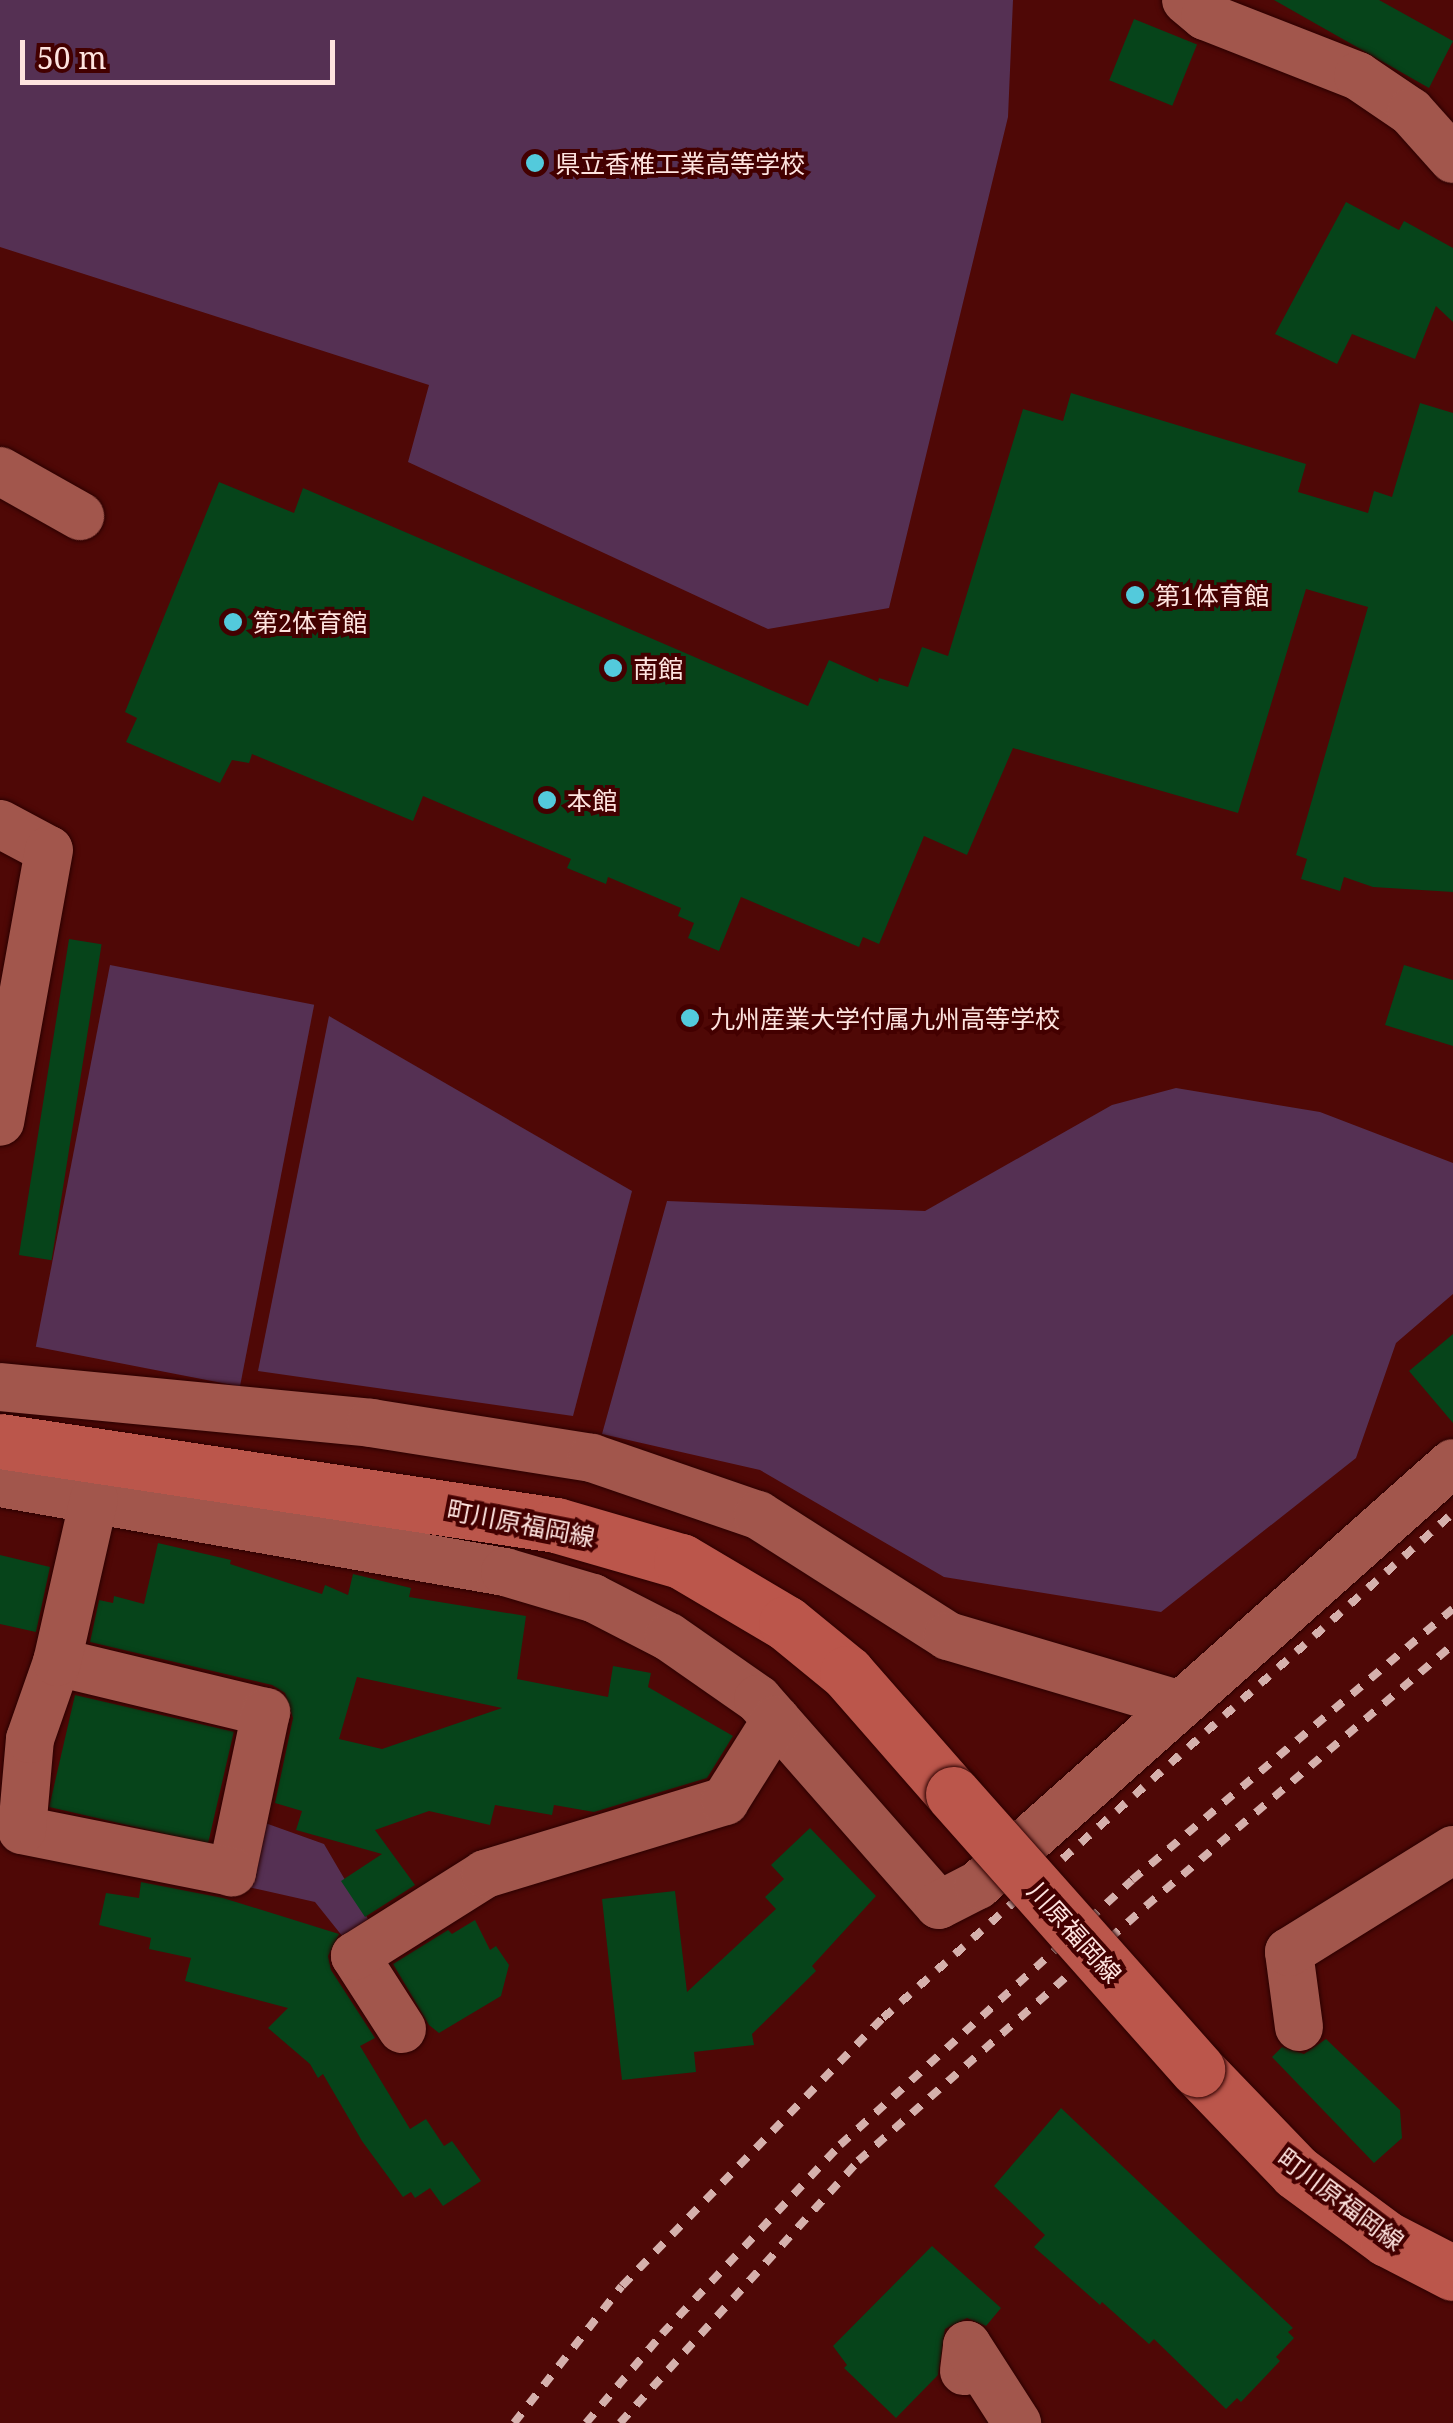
<!DOCTYPE html>
<meta charset="utf-8">
<style>
body{margin:0}
#map{position:relative;width:1453px;height:2423px;overflow:hidden;background:#4f0806;font-family:"Noto Serif","Noto Sans JP",serif}
div>[style]{position:absolute}
.green>*{inset:0;background:#553053;transform-origin:0 0}
.building>*{inset:0;background:#06441a;transform-origin:0 0}
.roads{filter:drop-shadow(0 0 2px #2b0000) drop-shadow(0 0 2px #2b0000)}
.minor>*{height:48px;margin:-24px;padding:0 24px;transform-origin:24px;border-radius:24px;background:#a2564c}
.major>*{height:55px;margin:-27.5px;padding:0 27.5px;transform-origin:27.5px;border-radius:27.5px;background:#bb564b}
.rail>*{height:8px;margin-top:-4px;transform-origin:0;background:repeating-linear-gradient(90deg,#d5b0ac 0 12px,transparent 0 24px)}
.bridges{filter:drop-shadow(0 0 2px #2b0000) drop-shadow(0 0 2px #2b0000)}
.major-bridge>*{height:55px;margin:-27.5px;padding:0 27.5px;transform-origin:27.5px;border-radius:27.5px;background:#bb564b}
.dots>*{width:28px;height:28px;translate:-50% -50%;box-sizing:border-box;border:5px solid #430000;border-radius:50%}
span{translate:-50% -50%;white-space:nowrap;text-align:center;line-height:1.15;-webkit-text-stroke:8px #430000;paint-order:stroke}
.poi-label{font-size:25px;color:#fee3df}
.left{translate:0 -50%;text-align:left}
.street-label{font-size:25px;color:#fee3df}
.scale{position:absolute;left:20px;top:40px;width:315px;height:45px;box-sizing:border-box;border:5px solid #fee3df;border-top:0;padding-left:12px;font-size:30px;line-height:35px;white-space:nowrap;color:#fee3df;-webkit-text-stroke:8px #430000;paint-order:stroke}
</style>
<div id="map">
<div class="green">
<div style="clip-path:polygon(0 0,1013px 0,1008px 117px,889px 608px,768px 629px,408px 462px,429px 385px,0 247px)"></div>
<div style="left:110px;top:965px;width:208px;height:389px;rotate:11deg"></div>
<div style="clip-path:polygon(329px 1016px,632px 1191px,573px 1416px,258px 1371px)"></div>
<div style="clip-path:polygon(1176px 1088px,1320px 1112px,1453px 1163px,1453px 1294px,1396px 1343px,1356px 1458px,1161px 1612px,944px 1577px,760px 1470px,602px 1434px,667px 1201px,925px 1211px,1112px 1105px)"></div>
<div style="clip-path:polygon(254px 1819px,324px 1844px,368px 1919px,343px 1937px,315px 1902px,230px 1883px)"></div>
</div>
<div class="building">
<div style="clip-path:polygon(1274px 0,1379px 0,1453px 41px,1429px 88px)"></div>
<div style="left:1134px;top:19px;width:68px;height:66px;rotate:22deg"></div>
<div style="clip-path:polygon(1346px 202px,1399px 230px,1404px 221px,1453px 248px,1453px 322px,1436px 306px,1415px 359px,1352px 334px,1337px 364px,1275px 334px)"></div>
<div style="clip-path:polygon(1071px 393px,1306px 464px,1298px 492px,1368px 513px,1374px 491px,1392px 497px,1420px 403px,1453px 413px,1453px 892px,1373px 887px,1344px 877px,1340px 891px,1301px 879px,1307px 859px,1296px 855px,1368px 607px,1306px 589px,1238px 813px,1013px 748px,967px 855px,924px 836px,879px 944px,863px 937px,859px 947px,741px 897px,719px 951px,688px 938px,694px 923px,678px 916px,681px 908px,608px 877px,606px 884px,567px 868px,571px 859px,423px 796px,413px 821px,252px 754px,249px 763px,232px 760px,220px 783px,126px 742px,137px 718px,125px 712px,219px 482px,294px 513px,303px 488px,808px 706px,829px 660px,878px 682px,879px 678px,908px 687px,922px 647px,948px 656px,1023px 409px,1063px 421px)"></div>
<div style="left:69px;top:939px;width:33px;height:320px;rotate:9deg"></div>
<div style="clip-path:polygon(1404px 965px,1453px 980px,1453px 1046px,1385px 1025px)"></div>
<div style="clip-path:polygon(1453px 1334px,1453px 1423px,1409px 1371px)"></div>
<div style="clip-path:polygon(evenodd,158px 1543px,231px 1560px,230px 1564px,322px 1594px,325px 1585px,348px 1595px,353px 1574px,411px 1588px,409px 1597px,526px 1616px,517px 1679px,608px 1697px,613px 1666px,651px 1673px,648px 1687px,733px 1736px,707px 1778px,594px 1812px,554px 1805px,552px 1815px,495px 1805px,490px 1825px,429px 1811px,375px 1830px,415px 1885px,365px 1917px,341px 1881px,382px 1854px,296px 1830px,302px 1811px,275px 1803px,293px 1718px,285px 1693px,272px 1685px,90px 1642px,99px 1600px,113px 1603px,114px 1596px,144px 1604px,158px 1543px,357px 1677px,502px 1708px,382px 1749px,339px 1739px,357px 1677px)"></div>
<div style="clip-path:polygon(0 1555px,50px 1567px,36px 1632px,0 1624px)"></div>
<div style="left:75px;top:1695px;width:163px;height:115px;rotate:13deg"></div>
<div style="clip-path:polygon(810px 1828px,876px 1896px,812px 1966px,816px 1971px,752px 2034px,754px 2045px,694px 2052px,696px 2072px,622px 2080px,602px 1899px,675px 1891px,687px 1992px,776px 1909px,765px 1897px,784px 1879px,771px 1865px)"></div>
<div style="clip-path:polygon(141px 1882px,223px 1898px,339px 1934px,328px 1956px,331px 1970px,375px 2038px,360px 2046px,410px 2129px,426px 2119px,444px 2146px,452px 2141px,481px 2181px,443px 2206px,430px 2188px,415px 2198px,411px 2192px,403px 2197px,362px 2141px,323px 2074px,318px 2078px,310px 2064px,268px 2028px,288px 2008px,185px 1981px,191px 1958px,149px 1949px,151px 1938px,99px 1925px,106px 1893px,139px 1898px)"></div>
<div style="clip-path:polygon(475px 1920px,490px 1950px,496px 1946px,509px 1965px,501px 1996px,439px 2033px,429px 2025px,393px 1964px,448px 1930px,452px 1934px)"></div>
<div style="clip-path:polygon(1326px 2039px,1400px 2110px,1402px 2138px,1374px 2163px,1272px 2057px,1282px 2047px,1304px 2054px)"></div>
<div style="clip-path:polygon(1061px 2108px,1293px 2328px,1288px 2332px,1294px 2338px,1276px 2357px,1280px 2361px,1241px 2402px,1237px 2398px,1226px 2409px,1154px 2339px,1149px 2344px,1102px 2302px,1100px 2305px,1034px 2247px,1045px 2235px,994px 2186px)"></div>
<div style="clip-path:polygon(932px 2246px,1001px 2308px,986px 2326px,967px 2318px,945px 2329px,938px 2375px,896px 2418px,844px 2368px,847px 2365px,833px 2346px)"></div>
</div>
<div class="roads">
<div class="minor">
<div style="left:1186px;top:0;width:25px;rotate:40deg"></div>
<div style="left:1205px;top:16px;width:164px;rotate:21.4deg"></div>
<div style="left:1358px;top:76px;width:64px;rotate:34.2deg"></div>
<div style="left:1411px;top:112px;width:63px;rotate:48.2deg"></div>
<div style="left:0;top:471px;width:92px;rotate:29.4deg"></div>
<div style="left:0;top:824px;width:55px;rotate:28deg"></div>
<div style="left:49px;top:850px;width:276px;rotate:100.2deg"></div>
<div style="left:0;top:1387px;width:373px;rotate:5.5deg"></div>
<div style="left:371px;top:1423px;width:224px;rotate:9deg"></div>
<div style="left:592px;top:1458px;width:176px;rotate:19deg"></div>
<div style="left:758px;top:1515px;width:225px;rotate:32.5deg"></div>
<div style="left:948px;top:1636px;width:240px;rotate:16.5deg"></div>
<div style="left:0;top:1483px;width:513px;rotate:10deg"></div>
<div style="left:505px;top:1572px;width:92px;rotate:16.5deg"></div>
<div style="left:593px;top:1598px;width:85px;rotate:27.2deg"></div>
<div style="left:669px;top:1637px;width:108px;rotate:34.9deg"></div>
<div style="left:758px;top:1699px;width:274px;rotate:48.7deg"></div>
<div style="left:939px;top:1905px;width:44px;rotate:-27.1deg"></div>
<div style="left:978px;top:1885px;width:635px;rotate:-41.62deg"></div>
<div style="left:57px;top:1662px;width:215px;rotate:13.5deg"></div>
<div style="left:266px;top:1712px;width:164px;rotate:102deg"></div>
<div style="left:232px;top:1872px;width:214px;rotate:-168.7deg"></div>
<div style="left:22px;top:1830px;width:91px;rotate:-85deg"></div>
<div style="left:30px;top:1739px;width:82px;rotate:-70.7deg"></div>
<div style="left:57px;top:1662px;width:167px;rotate:-77.2deg"></div>
<div style="left:1299px;top:2027px;width:76px;rotate:-97.6deg"></div>
<div style="left:1289px;top:1952px;width:193px;rotate:-31.9deg"></div>
<div style="left:402px;top:2029px;width:87px;rotate:-122.8deg"></div>
<div style="left:355px;top:1956px;width:154px;rotate:-32.2deg"></div>
<div style="left:485px;top:1874px;width:251px;rotate:-16.9deg"></div>
<div style="left:725px;top:1801px;width:96px;rotate:-57.8deg"></div>
<div style="left:964px;top:2371px;width:26px;rotate:-83deg"></div>
<div style="left:967px;top:2345px;width:93px;rotate:57.3deg"></div>
</div>
<div class="major">
<div style="left:0;top:1441px;width:562px;rotate:8.59deg"></div>
<div style="left:556px;top:1525px;width:130px;rotate:16.1deg"></div>
<div style="left:681px;top:1561px;width:122px;rotate:30.6deg"></div>
<div style="left:786px;top:1623px;width:79px;rotate:39.3deg"></div>
<div style="left:847px;top:1673px;width:161px;rotate:48.8deg"></div>
<div style="left:1197px;top:2069px;width:143px;rotate:46.1deg"></div>
<div style="left:1296px;top:2172px;width:113px;rotate:36.4deg"></div>
<div style="left:1387px;top:2239px;width:74px;rotate:27.3deg"></div>
</div>
</div>
<div class="rail">
<div style="left:514px;top:2423px;width:174px;rotate:-51.8deg"></div>
<div style="left:622px;top:2286px;width:374px;rotate:-45.8deg"></div>
<div style="left:883px;top:2018px;width:762px;rotate:-41.54deg"></div>
<div style="left:586px;top:2423px;width:117px;rotate:-49.5deg"></div>
<div style="left:662px;top:2334px;width:260px;rotate:-46.7deg"></div>
<div style="left:840px;top:2145px;width:394px;rotate:-42.2deg"></div>
<div style="left:1132px;top:1880px;width:420px;rotate:-40.2deg"></div>
<div style="left:620px;top:2423px;width:354px;rotate:-47.7deg"></div>
<div style="left:858px;top:2161px;width:385px;rotate:-41.5deg"></div>
<div style="left:1146px;top:1906px;width:403px;rotate:-40.4deg"></div>
</div>
<div class="bridges">
<div class="major-bridge">
<div style="left:953px;top:1794px;width:368px;rotate:48.4deg"></div>
</div>
</div>
<div class="dots">
<div style="left:535px;top:163px;background:#53cadc"></div>
<div style="left:1135px;top:595px;background:#53cadc"></div>
<div style="left:233px;top:622px;background:#53cadc"></div>
<div style="left:613px;top:668px;background:#53cadc"></div>
<div style="left:547px;top:800px;background:#53cadc"></div>
<div style="left:690px;top:1018px;background:#53cadc"></div>
</div>
<div class="poi-label">
<span class="left" style="left:555px;top:163px">県立香椎工業高等学校</span>
<span class="left" style="left:1155px;top:595px">第1体育館</span>
<span class="left" style="left:253px;top:622px">第2体育館</span>
<span class="left" style="left:633px;top:668px">南館</span>
<span class="left" style="left:567px;top:800px">本館</span>
<span class="left" style="left:710px;top:1018px">九州産業大学付属九州高等学校</span>
</div>
<div class="street-label">
<span style="left:521px;top:1523px;rotate:11deg">町川原福岡線</span>
<span style="left:1075px;top:1932px;rotate:48deg">川原福岡線</span>
<span style="left:1341px;top:2199px;rotate:37deg">町川原福岡線</span>
</div>
<div class="scale">50 m</div>
</div>
